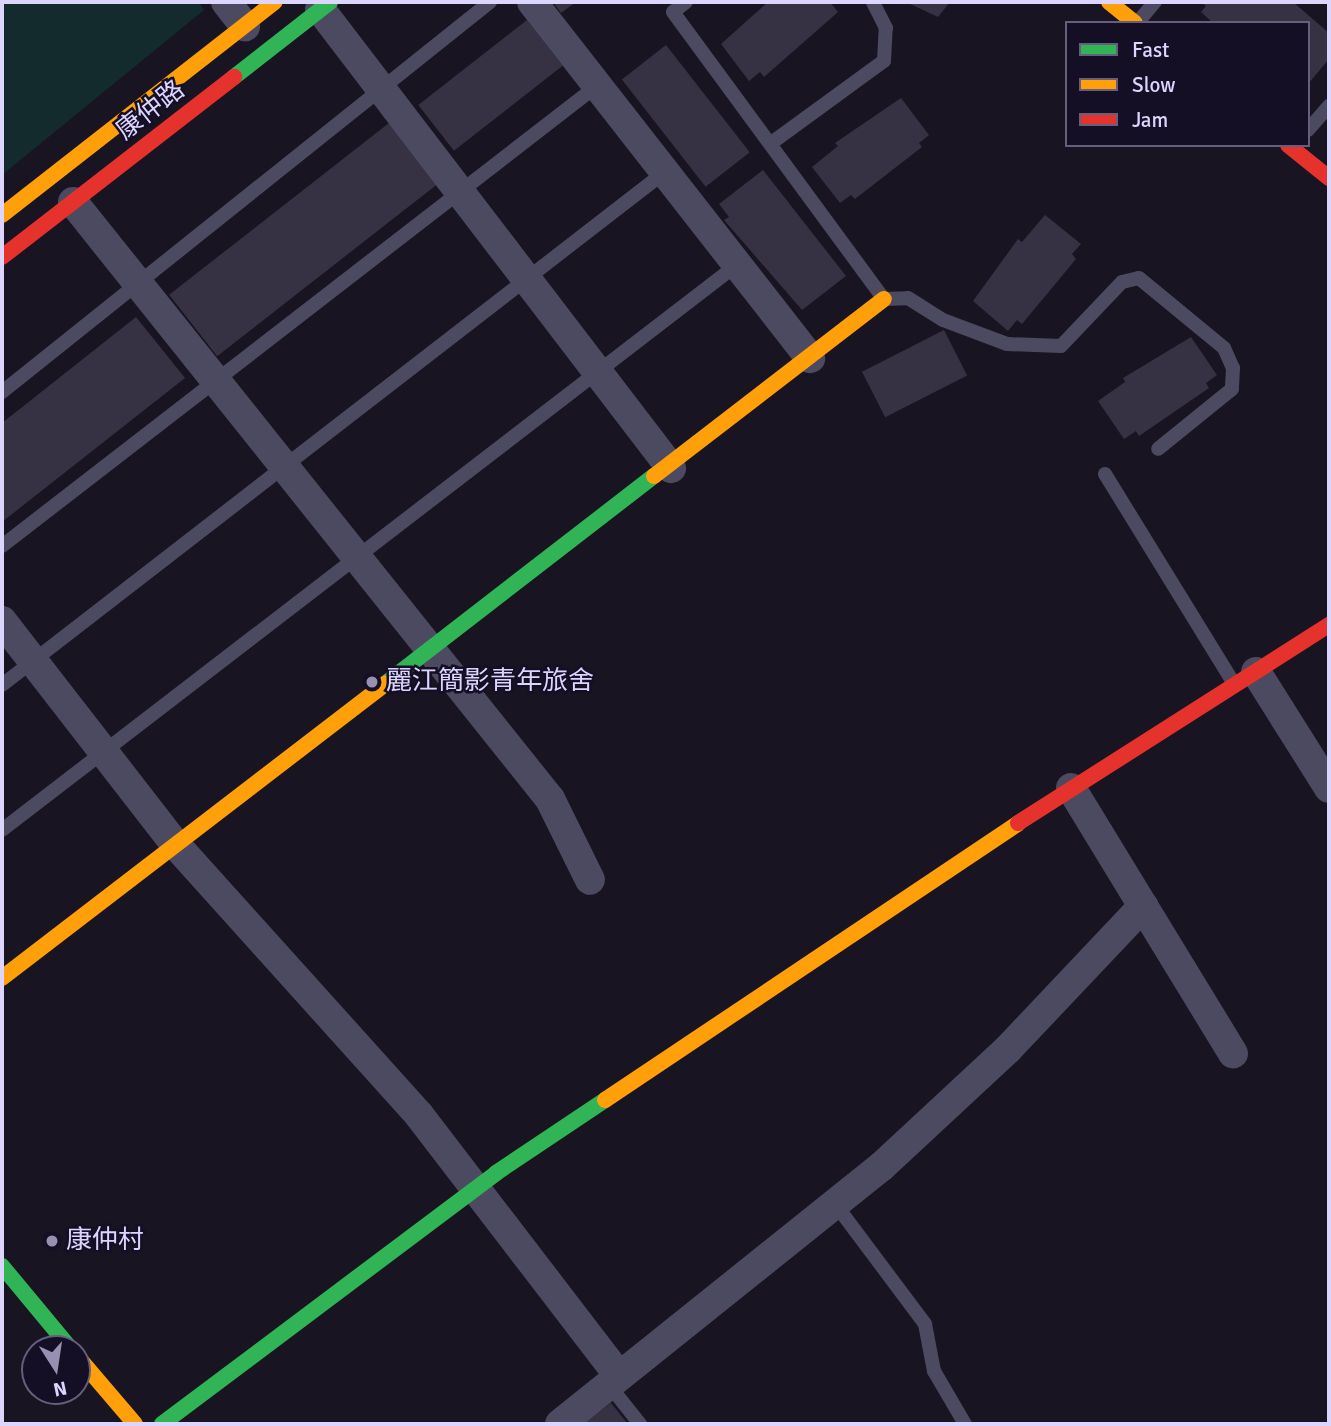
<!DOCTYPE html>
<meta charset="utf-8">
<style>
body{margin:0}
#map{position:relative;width:1331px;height:1426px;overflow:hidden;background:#181421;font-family:Signika,"Noto Sans SC",sans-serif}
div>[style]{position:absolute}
.green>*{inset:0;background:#142b2e}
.building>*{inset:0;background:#363243;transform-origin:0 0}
.lane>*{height:14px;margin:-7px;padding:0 7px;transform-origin:7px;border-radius:7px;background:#4c4a61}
.street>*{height:30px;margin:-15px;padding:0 15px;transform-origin:15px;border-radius:15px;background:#4c4a61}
.fast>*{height:16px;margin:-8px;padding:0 8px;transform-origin:8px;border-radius:8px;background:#30b455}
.slow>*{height:16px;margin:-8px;padding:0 8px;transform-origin:8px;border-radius:8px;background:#ff9f0a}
.jam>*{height:16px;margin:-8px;padding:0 8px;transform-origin:8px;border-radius:8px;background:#e5322d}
.dots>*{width:19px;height:19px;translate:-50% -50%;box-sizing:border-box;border:4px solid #150f26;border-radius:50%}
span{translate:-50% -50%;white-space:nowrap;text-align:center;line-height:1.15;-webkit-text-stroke:5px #150f26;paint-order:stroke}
.street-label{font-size:26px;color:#dcd5fe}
.poi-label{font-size:26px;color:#dcd5fe}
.left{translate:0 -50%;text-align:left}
.frame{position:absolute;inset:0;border:4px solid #dcd5fe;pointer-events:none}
.legend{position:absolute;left:1065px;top:21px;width:245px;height:126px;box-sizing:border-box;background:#150f26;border:2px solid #655e7c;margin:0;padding:9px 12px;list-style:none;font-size:21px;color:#dcd5fe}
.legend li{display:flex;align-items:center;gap:14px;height:35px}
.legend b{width:35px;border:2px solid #655e7c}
.north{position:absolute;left:21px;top:1335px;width:70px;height:70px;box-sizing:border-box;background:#150f26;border:2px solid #655e7c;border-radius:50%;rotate:168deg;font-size:19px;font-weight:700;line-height:28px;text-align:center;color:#dcd5fe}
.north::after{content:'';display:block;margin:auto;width:24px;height:32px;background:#9791b1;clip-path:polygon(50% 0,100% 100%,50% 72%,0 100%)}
</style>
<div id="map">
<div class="green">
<div style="clip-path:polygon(2px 2px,199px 2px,204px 10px,2px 175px)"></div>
</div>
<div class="building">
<div style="clip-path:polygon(553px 2px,576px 2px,561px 13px)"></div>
<div style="clip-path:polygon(768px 2px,830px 2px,838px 12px,764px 77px,760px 72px,749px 81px,721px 44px)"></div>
<div style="clip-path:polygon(906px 2px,950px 2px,938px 17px)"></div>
<div style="clip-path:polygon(1201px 2px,1293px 2px,1329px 33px,1329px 59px,1308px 84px,1308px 23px,1213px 23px,1201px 12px,1206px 6px)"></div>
<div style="left:527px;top:20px;width:58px;height:138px;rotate:52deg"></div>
<div style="left:666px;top:45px;width:136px;height:56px;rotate:52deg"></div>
<div style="clip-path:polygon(901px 98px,929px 135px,919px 143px,922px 147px,855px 199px,851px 195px,840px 203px,812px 167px,838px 146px,835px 143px)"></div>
<div style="left:389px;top:123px;width:78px;height:279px;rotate:52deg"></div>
<div style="clip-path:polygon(763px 170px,846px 276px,802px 310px,724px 220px,729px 217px,719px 204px)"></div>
<div style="clip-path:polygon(1045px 215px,1081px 244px,1072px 254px,1076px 259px,1022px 324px,1017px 320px,1008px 331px,973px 301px,1018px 239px,1022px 242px)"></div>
<div style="clip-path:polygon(136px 317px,185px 378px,2px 522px,2px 423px)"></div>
<div style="left:944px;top:330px;width:51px;height:92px;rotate:63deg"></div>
<div style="clip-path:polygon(1191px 337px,1217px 375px,1206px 383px,1209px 388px,1139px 436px,1136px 431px,1124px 439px,1098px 401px,1125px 382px,1123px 378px)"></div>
<div style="clip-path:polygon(611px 1403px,628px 1424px,583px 1424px)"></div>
</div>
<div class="lane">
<div style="left:686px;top:2px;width:16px;rotate:142deg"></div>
<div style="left:673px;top:12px;width:356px;rotate:53.7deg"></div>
<div style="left:884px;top:299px;width:24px;rotate:-2deg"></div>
<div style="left:908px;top:298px;width:41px;rotate:32.2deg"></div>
<div style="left:943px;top:320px;width:68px;rotate:20.6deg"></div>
<div style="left:1007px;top:344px;width:54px;rotate:2.1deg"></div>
<div style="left:1061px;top:346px;width:88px;rotate:-46.4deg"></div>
<div style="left:1122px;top:282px;width:17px;rotate:-13deg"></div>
<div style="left:1139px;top:278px;width:110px;rotate:39.5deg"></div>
<div style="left:1224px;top:348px;width:22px;rotate:66deg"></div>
<div style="left:1233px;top:368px;width:21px;rotate:93deg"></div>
<div style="left:1232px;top:389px;width:95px;rotate:141deg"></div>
<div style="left:1138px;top:22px;width:26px;rotate:-50deg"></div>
<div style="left:1308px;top:130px;width:32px;rotate:-49deg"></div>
<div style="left:770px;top:144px;width:141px;rotate:-36.1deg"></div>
<div style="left:884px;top:61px;width:33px;rotate:-87deg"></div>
<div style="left:886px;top:28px;width:29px;rotate:-117deg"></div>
<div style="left:2px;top:392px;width:625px;rotate:-38.63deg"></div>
<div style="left:1105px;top:474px;width:246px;rotate:58.4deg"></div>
<div style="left:2px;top:546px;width:753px;rotate:-37.72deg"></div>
<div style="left:2px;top:685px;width:840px;rotate:-37.74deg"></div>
<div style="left:2px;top:830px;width:928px;rotate:-37.56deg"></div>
<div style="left:836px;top:1205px;width:149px;rotate:53.2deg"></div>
<div style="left:925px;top:1324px;width:48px;rotate:79.2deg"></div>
<div style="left:934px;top:1371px;width:61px;rotate:59.7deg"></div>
<div style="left:609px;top:1385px;width:50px;rotate:51.5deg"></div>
</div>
<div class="street">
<div style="left:226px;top:2px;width:31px;rotate:52deg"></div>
<div style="left:532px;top:2px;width:452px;rotate:52deg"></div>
<div style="left:320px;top:9px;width:578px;rotate:52.59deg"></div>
<div style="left:73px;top:202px;width:764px;rotate:51.38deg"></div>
<div style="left:550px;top:799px;width:90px;rotate:63.7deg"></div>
<div style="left:2px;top:621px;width:284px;rotate:52.2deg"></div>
<div style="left:176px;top:845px;width:363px;rotate:48deg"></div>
<div style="left:419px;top:1115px;width:329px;rotate:52.5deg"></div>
<div style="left:1256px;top:672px;width:137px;rotate:57.8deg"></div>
<div style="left:1071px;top:788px;width:311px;rotate:58.6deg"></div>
<div style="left:560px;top:1424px;width:411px;rotate:-38.7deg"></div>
<div style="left:881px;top:1167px;width:173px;rotate:-42.9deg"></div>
<div style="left:1008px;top:1049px;width:197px;rotate:-46.6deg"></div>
</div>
<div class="fast">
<div style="left:234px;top:77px;width:122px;rotate:-38deg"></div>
<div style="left:386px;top:683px;width:339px;rotate:-37.7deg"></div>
<div style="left:2px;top:1266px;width:108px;rotate:50.3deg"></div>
<div style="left:162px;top:1424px;width:418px;rotate:-36.9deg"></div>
<div style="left:496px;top:1173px;width:131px;rotate:-33.8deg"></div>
</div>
<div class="slow">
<div style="left:1109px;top:2px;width:33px;rotate:39deg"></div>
<div style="left:2px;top:215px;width:346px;rotate:-38deg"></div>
<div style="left:654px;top:476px;width:290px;rotate:-37.6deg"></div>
<div style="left:2px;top:978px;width:484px;rotate:-37.5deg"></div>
<div style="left:605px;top:1100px;width:497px;rotate:-33.8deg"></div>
<div style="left:77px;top:1356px;width:89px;rotate:49.5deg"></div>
</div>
<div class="jam">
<div style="left:1288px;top:145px;width:53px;rotate:38.8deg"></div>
<div style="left:2px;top:257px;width:294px;rotate:-37.8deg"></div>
<div style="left:1018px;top:823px;width:369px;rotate:-32.5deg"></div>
</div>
<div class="dots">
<div style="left:372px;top:682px;background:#9791b1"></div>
<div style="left:52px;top:1241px;background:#9791b1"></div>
</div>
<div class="street-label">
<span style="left:151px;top:111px;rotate:-38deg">康仲路</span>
</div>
<div class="poi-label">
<span class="left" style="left:386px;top:682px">麗江簡影青年旅舍</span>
<span class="left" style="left:66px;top:1241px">康仲村</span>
</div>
<div class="frame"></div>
<ul class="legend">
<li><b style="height:9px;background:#30b455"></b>Fast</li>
<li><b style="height:9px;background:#ff9f0a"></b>Slow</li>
<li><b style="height:9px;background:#e5322d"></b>Jam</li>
</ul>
<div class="north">N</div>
</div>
